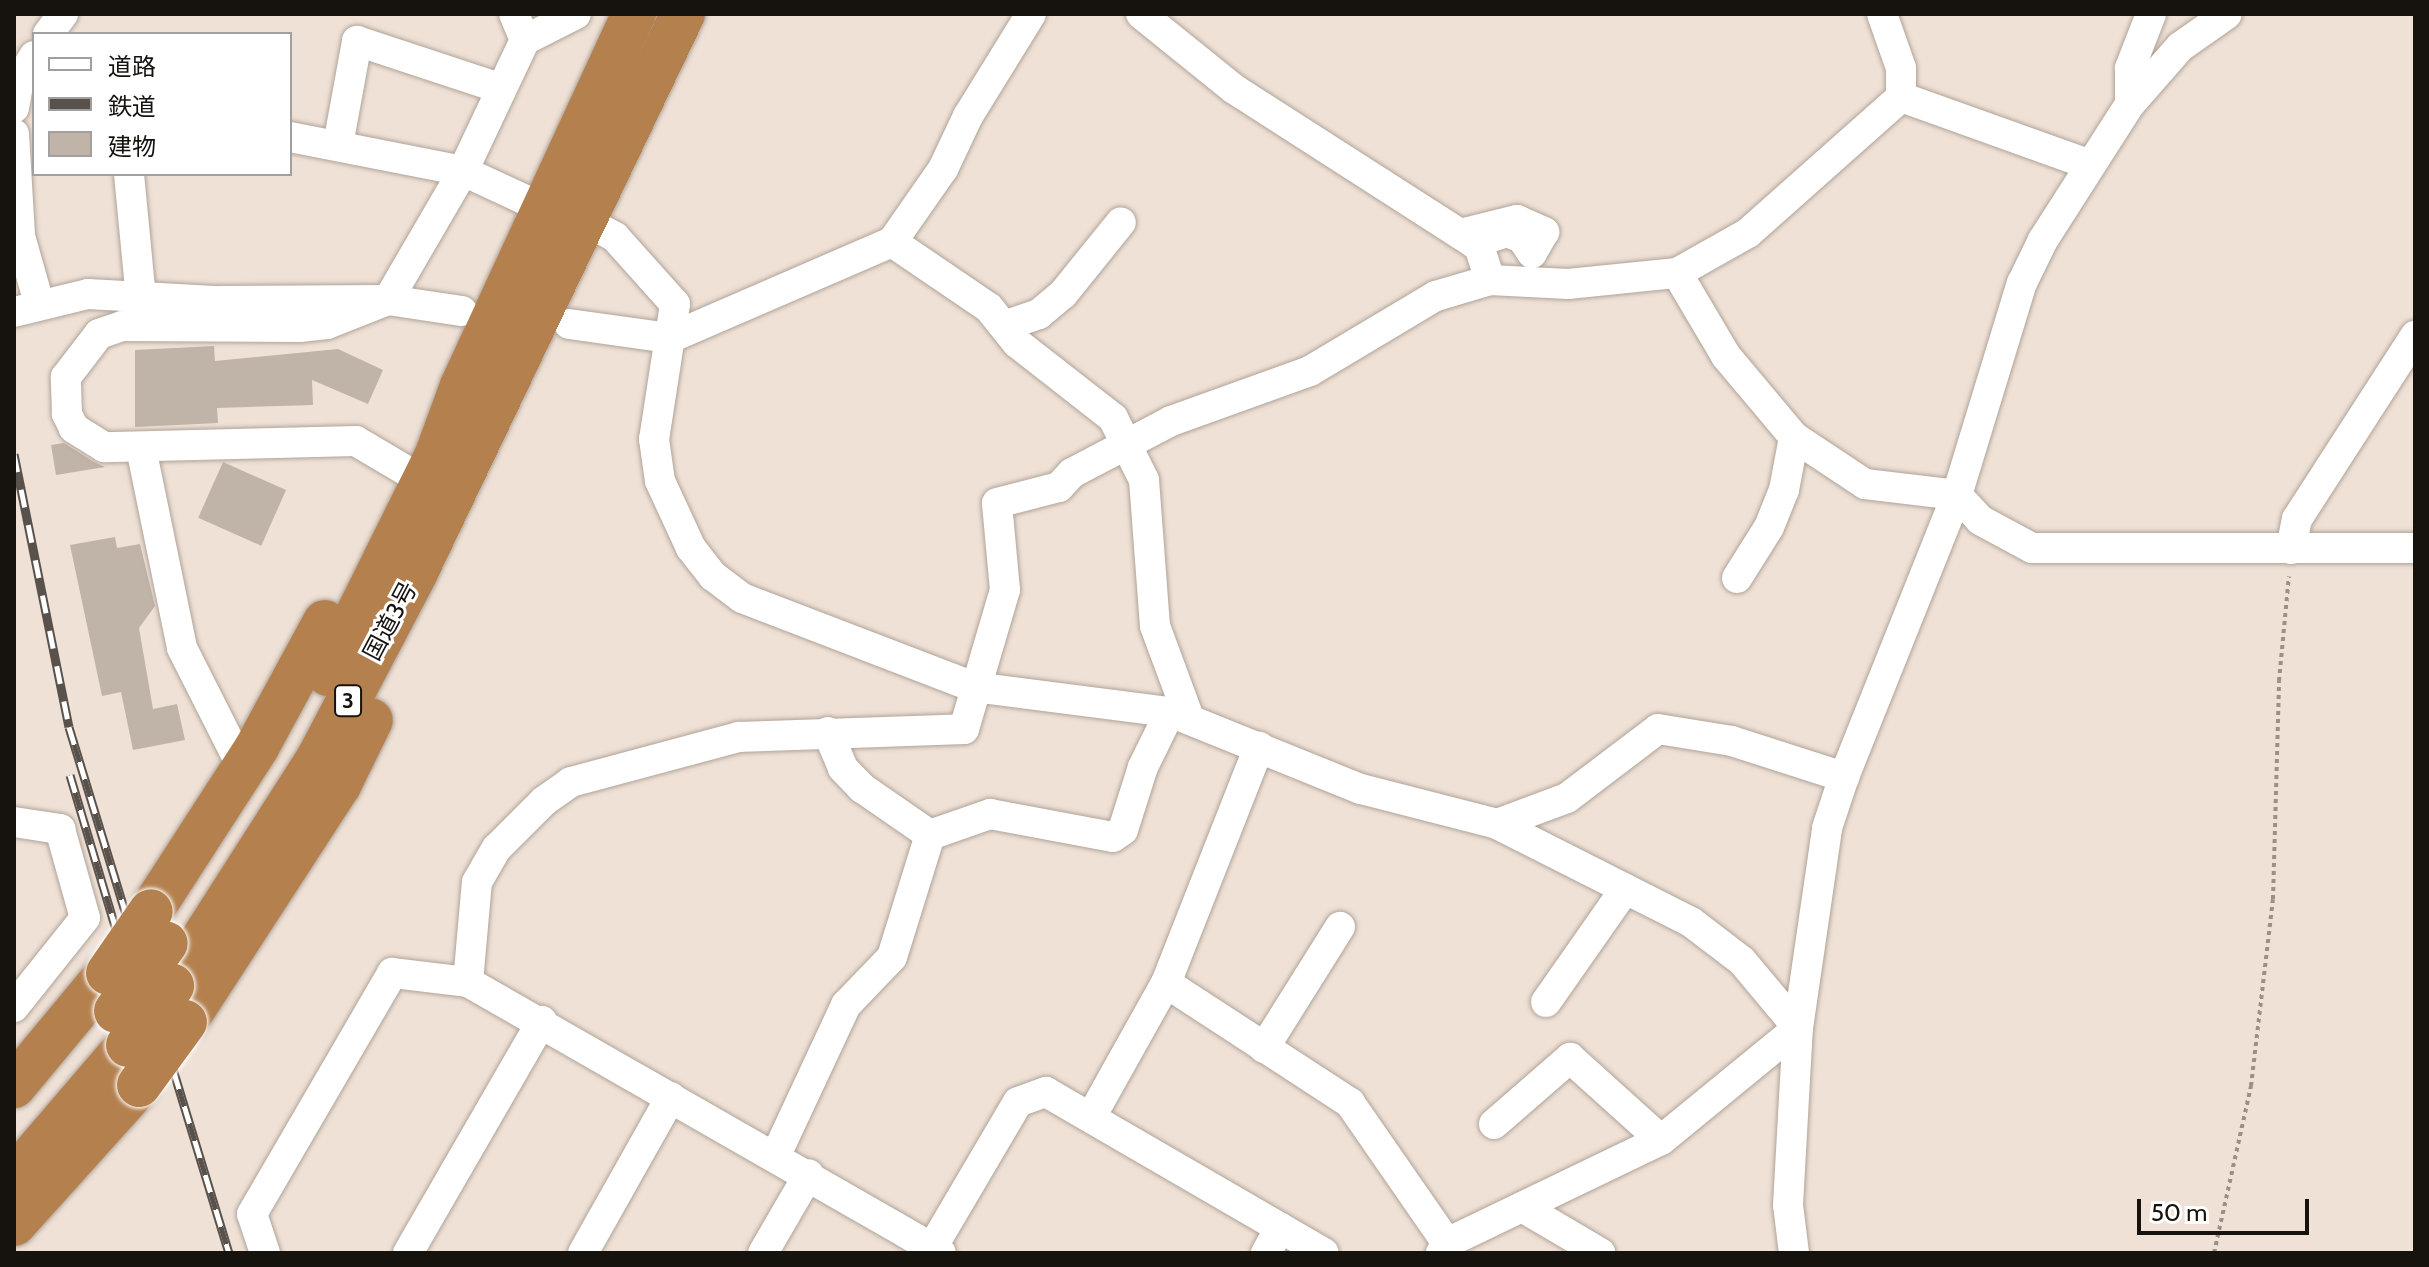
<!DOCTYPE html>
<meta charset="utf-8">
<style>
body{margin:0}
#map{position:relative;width:2429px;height:1267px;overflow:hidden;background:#efe1d6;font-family:Cabin,"Noto Sans JP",sans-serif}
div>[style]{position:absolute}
.building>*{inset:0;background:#c0b3a7;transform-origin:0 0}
.path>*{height:4px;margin-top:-2px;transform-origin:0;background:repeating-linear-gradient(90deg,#9a9088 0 4px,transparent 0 8px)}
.roads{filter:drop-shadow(0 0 2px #b0a398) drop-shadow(0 0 2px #b0a398)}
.minor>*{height:30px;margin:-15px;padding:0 15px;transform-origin:15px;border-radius:15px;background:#fff}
.highway>*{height:44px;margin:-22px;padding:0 22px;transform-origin:22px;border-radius:22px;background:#b4804e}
.rail>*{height:9px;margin-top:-4.5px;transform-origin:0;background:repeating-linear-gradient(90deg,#fff 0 18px,#59524c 0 36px);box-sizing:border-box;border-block:2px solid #59524c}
.bridges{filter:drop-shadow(0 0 2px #fff) drop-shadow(0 0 2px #fff)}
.highway-bridge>*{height:44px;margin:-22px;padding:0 22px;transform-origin:22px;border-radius:22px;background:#b4804e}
span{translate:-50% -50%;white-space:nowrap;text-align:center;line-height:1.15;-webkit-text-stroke:6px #fff;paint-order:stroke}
.shield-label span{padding:2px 6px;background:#fff;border:2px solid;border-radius:6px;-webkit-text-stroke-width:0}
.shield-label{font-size:22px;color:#16120e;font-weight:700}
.street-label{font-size:24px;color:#16120e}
.frame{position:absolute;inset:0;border:16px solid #16120e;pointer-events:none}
.legend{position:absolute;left:32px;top:32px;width:260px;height:144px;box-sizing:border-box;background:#fff;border:2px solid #a2a09f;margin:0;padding:10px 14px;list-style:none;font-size:24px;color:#16120e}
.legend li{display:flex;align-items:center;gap:16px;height:40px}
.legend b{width:40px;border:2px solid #a2a09f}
.scale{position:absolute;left:2137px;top:1199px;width:172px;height:36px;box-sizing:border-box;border:4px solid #16120e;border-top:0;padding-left:10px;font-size:24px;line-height:28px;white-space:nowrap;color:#16120e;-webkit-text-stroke:6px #fff;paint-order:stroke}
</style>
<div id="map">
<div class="building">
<div style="clip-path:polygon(214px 346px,215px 361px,338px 349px,383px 370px,368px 404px,312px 380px,313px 405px,217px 408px,218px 423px,135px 427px,135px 350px)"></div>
<div style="clip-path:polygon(64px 443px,94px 462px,105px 467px,56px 475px,51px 445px)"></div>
<div style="left:223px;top:462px;width:69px;height:61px;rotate:24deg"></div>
<div style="clip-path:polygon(115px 537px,117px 548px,140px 544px,155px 606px,139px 628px,153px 709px,177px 704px,185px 740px,133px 750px,121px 692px,102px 696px,70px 545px)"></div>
</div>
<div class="path">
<div style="left:2214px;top:1253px;width:171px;rotate:-77.5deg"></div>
<div style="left:2251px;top:1086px;width:188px;rotate:-83.3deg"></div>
<div style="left:2273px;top:899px;width:218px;rotate:-88.4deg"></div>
<div style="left:2279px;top:681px;width:105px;rotate:-84.6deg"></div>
</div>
<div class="roads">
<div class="minor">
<div style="left:514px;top:14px;width:28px;rotate:67deg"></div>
<div style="left:1141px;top:14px;width:119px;rotate:38.9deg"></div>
<div style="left:1234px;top:89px;width:291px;rotate:32.7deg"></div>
<div style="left:1479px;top:246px;width:36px;rotate:72deg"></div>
<div style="left:48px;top:34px;width:25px;rotate:-53deg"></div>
<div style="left:1901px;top:97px;width:199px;rotate:19.7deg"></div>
<div style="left:2130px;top:104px;width:36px;rotate:-90deg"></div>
<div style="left:2130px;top:68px;width:58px;rotate:-68.7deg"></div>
<div style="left:14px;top:108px;width:27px;rotate:-80deg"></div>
<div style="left:19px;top:81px;width:29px;rotate:-59deg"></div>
<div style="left:14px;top:134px;width:102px;rotate:86.6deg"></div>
<div style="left:20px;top:236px;width:70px;rotate:74.2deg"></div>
<div style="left:290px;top:137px;width:176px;rotate:11.1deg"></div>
<div style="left:463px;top:171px;width:90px;rotate:24.9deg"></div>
<div style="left:338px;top:145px;width:106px;rotate:-79.6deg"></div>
<div style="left:357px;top:41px;width:150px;rotate:18.3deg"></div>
<div style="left:129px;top:174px;width:125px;rotate:84.5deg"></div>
<div style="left:587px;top:222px;width:32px;rotate:28deg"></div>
<div style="left:615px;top:237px;width:90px;rotate:48.2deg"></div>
<div style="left:675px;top:304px;width:137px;rotate:98.8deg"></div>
<div style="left:654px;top:439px;width:42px;rotate:81.9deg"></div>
<div style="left:660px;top:481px;width:74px;rotate:65.2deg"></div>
<div style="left:691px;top:548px;width:36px;rotate:52deg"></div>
<div style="left:713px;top:576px;width:36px;rotate:37deg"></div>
<div style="left:742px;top:598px;width:248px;rotate:21deg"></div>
<div style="left:974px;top:687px;width:198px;rotate:7.3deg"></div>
<div style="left:1170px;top:712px;width:206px;rotate:22deg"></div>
<div style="left:1361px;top:789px;width:140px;rotate:14.4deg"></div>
<div style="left:1497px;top:824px;width:217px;rotate:26.8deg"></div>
<div style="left:1691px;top:922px;width:64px;rotate:37.4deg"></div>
<div style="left:1742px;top:961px;width:87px;rotate:50.1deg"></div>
<div style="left:1798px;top:1028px;width:177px;rotate:140.7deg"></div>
<div style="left:1661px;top:1140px;width:237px;rotate:154.3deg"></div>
<div style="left:1447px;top:1243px;width:12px;rotate:121deg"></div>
<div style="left:1460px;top:234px;width:59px;rotate:-13.8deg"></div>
<div style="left:1517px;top:220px;width:30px;rotate:24deg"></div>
<div style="left:1544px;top:232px;width:24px;rotate:120deg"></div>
<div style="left:1532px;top:253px;width:18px;rotate:-124deg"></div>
<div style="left:1522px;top:238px;width:16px;rotate:-158deg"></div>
<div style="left:1507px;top:232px;width:35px;rotate:162deg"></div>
<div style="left:892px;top:242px;width:117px;rotate:34.2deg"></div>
<div style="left:989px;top:308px;width:45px;rotate:51.3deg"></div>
<div style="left:1017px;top:343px;width:122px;rotate:38deg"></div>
<div style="left:1113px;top:418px;width:69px;rotate:63.4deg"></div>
<div style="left:1144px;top:480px;width:146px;rotate:85.7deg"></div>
<div style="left:1155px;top:626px;width:98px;rotate:69.7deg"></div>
<div style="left:1677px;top:273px;width:96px;rotate:59.4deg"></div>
<div style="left:1726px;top:356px;width:106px;rotate:50deg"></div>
<div style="left:1794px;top:437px;width:85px;rotate:33.5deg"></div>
<div style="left:1865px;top:484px;width:93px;rotate:6.8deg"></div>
<div style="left:1957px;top:495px;width:34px;rotate:47deg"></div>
<div style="left:1980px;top:520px;width:59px;rotate:28.3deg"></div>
<div style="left:2032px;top:548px;width:383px"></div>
<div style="left:14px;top:312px;width:76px;rotate:-13.7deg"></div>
<div style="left:88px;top:294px;width:126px;rotate:3.2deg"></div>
<div style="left:214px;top:301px;width:174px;rotate:-0.3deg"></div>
<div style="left:388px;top:300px;width:75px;rotate:8.5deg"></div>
<div style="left:569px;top:324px;width:102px;rotate:7.9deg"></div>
<div style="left:670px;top:338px;width:242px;rotate:-23.4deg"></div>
<div style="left:892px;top:242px;width:89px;rotate:-55.1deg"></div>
<div style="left:943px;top:169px;width:59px;rotate:-64.7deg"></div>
<div style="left:968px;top:116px;width:120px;rotate:-58.3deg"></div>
<div style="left:1004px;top:326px;width:37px;rotate:-19deg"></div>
<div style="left:1039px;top:314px;width:31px;rotate:-40deg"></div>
<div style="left:1063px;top:294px;width:92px;rotate:-51.1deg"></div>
<div style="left:141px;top:448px;width:204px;rotate:78.4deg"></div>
<div style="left:182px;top:648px;width:136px;rotate:63.2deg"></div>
<div style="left:405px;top:470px;width:57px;rotate:-149.4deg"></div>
<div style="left:356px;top:441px;width:252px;rotate:178.6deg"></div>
<div style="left:104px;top:447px;width:36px;rotate:-148deg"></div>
<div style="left:74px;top:428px;width:16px;rotate:-117deg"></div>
<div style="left:67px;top:414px;width:37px;rotate:-92deg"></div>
<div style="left:66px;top:377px;width:54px;rotate:-52.5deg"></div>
<div style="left:99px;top:334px;width:24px;rotate:-19deg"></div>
<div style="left:122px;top:326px;width:178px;rotate:0.3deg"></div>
<div style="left:300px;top:327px;width:27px;rotate:-6deg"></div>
<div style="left:327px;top:324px;width:66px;rotate:-21.5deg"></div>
<div style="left:388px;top:300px;width:149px;rotate:-59.8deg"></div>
<div style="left:463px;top:171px;width:145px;rotate:-64.7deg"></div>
<div style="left:525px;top:40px;width:57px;rotate:-27deg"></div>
<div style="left:2291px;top:549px;width:31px;rotate:-79deg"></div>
<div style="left:2297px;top:519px;width:218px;rotate:-57.2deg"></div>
<div style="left:1737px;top:578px;width:60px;rotate:-57.9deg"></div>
<div style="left:1769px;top:527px;width:40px;rotate:-68deg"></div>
<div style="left:1784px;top:490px;width:54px;rotate:-79.3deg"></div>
<div style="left:14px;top:822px;width:47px;rotate:8.7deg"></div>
<div style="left:60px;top:829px;width:92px;rotate:74.3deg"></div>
<div style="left:85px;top:918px;width:114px;rotate:128.6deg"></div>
<div style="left:1497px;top:824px;width:75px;rotate:-20.4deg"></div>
<div style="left:1567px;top:798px;width:114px;rotate:-37.2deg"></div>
<div style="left:1658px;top:729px;width:75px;rotate:9.2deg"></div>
<div style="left:1732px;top:741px;width:118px;rotate:17.8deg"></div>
<div style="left:930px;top:835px;width:64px;rotate:-19.3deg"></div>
<div style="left:990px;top:814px;width:125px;rotate:10.6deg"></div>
<div style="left:1113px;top:837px;width:12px;rotate:-35deg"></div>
<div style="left:1123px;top:830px;width:66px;rotate:-72.4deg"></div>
<div style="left:1143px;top:767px;width:61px;rotate:-63.9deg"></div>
<div style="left:468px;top:982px;width:100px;rotate:-84.9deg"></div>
<div style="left:477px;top:882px;width:39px;rotate:-60deg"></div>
<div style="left:497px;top:848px;width:66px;rotate:-45deg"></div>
<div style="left:544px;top:801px;width:33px;rotate:-35deg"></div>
<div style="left:571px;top:782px;width:174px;rotate:-15deg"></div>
<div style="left:739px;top:737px;width:225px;rotate:-2deg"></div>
<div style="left:964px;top:729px;width:145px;rotate:-73.6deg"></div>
<div style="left:1005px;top:590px;width:87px;rotate:-95.3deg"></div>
<div style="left:997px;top:503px;width:64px;rotate:-14.5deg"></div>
<div style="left:1059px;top:487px;width:19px;rotate:-47deg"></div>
<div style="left:1072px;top:473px;width:112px;rotate:-27.7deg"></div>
<div style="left:1171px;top:421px;width:148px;rotate:-19.8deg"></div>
<div style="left:1310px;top:371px;width:147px;rotate:-30.8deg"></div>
<div style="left:1436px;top:296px;width:56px;rotate:-16.5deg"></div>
<div style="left:1490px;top:280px;width:78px;rotate:2.9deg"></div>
<div style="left:1568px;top:284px;width:110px;rotate:-5.8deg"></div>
<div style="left:1677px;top:273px;width:81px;rotate:-29.4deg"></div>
<div style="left:1748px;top:233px;width:205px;rotate:-41.6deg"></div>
<div style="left:1901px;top:97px;width:29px;rotate:-90deg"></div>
<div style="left:1901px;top:68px;width:57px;rotate:-109.4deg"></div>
<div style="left:1166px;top:983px;width:220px;rotate:33.1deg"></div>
<div style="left:1350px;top:1103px;width:170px;rotate:55.3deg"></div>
<div style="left:1546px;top:1002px;width:138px;rotate:-55deg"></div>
<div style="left:1264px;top:1048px;width:143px;rotate:-57.9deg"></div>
<div style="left:1091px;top:1117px;width:154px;rotate:-60.8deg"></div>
<div style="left:1166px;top:983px;width:254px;rotate:-68.5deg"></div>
<div style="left:1494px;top:1124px;width:101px;rotate:-41deg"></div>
<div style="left:1570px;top:1058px;width:122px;rotate:42deg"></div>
<div style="left:776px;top:1155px;width:166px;rotate:-65deg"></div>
<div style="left:846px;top:1005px;width:66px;rotate:-46.2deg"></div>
<div style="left:892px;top:957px;width:128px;rotate:-72.7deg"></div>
<div style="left:930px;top:835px;width:83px;rotate:-145.3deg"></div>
<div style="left:862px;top:788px;width:28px;rotate:-134deg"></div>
<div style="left:843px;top:768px;width:39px;rotate:-113deg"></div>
<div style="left:1522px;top:1207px;width:91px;rotate:30.5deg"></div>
<div style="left:265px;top:1253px;width:41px;rotate:-108.4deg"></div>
<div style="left:252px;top:1214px;width:279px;rotate:-59.8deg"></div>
<div style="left:392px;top:973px;width:77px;rotate:6.8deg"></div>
<div style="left:468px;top:982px;width:545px;rotate:29.81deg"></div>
<div style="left:408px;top:1253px;width:268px;rotate:-60deg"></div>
<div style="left:583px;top:1253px;width:179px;rotate:-60.6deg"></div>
<div style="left:763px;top:1253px;width:91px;rotate:-59.8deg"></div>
<div style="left:929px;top:1253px;width:175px;rotate:-59.5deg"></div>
<div style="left:1018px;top:1102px;width:30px;rotate:-20deg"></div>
<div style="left:1046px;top:1092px;width:321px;rotate:30.1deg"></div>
<div style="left:1266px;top:1253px;width:29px;rotate:-61deg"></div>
<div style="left:1794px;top:1253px;width:48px;rotate:-97.1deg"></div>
<div style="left:1788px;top:1205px;width:177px;rotate:-86.8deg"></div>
<div style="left:1798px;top:1028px;width:202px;rotate:-81.7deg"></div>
<div style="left:1827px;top:828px;width:54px;rotate:-71.6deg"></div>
<div style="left:1844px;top:777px;width:304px;rotate:-68.2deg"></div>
<div style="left:1957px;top:495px;width:222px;rotate:-73deg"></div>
<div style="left:2022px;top:283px;width:48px;rotate:-64deg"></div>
<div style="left:2043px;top:240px;width:161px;rotate:-57.4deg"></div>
<div style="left:2130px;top:104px;width:76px;rotate:-48.7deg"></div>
<div style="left:2180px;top:47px;width:57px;rotate:-35.1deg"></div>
</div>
<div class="highway">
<div style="left:328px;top:674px;width:246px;rotate:-63.6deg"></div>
<div style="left:437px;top:454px;width:72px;rotate:-69.8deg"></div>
<div style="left:462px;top:386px;width:410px;rotate:-65.2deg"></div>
<div style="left:151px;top:911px;width:195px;rotate:-57.1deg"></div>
<div style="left:257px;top:747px;width:142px;rotate:-61.5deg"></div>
<div style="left:174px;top:984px;width:269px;rotate:-57.4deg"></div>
<div style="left:319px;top:757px;width:207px;rotate:-62.3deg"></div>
<div style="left:415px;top:574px;width:621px;rotate:-64.43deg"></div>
<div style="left:185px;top:1022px;width:283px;rotate:-57deg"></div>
<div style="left:339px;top:785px;width:72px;rotate:-63.8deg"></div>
<div style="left:14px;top:1086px;width:144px;rotate:-50.3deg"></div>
<div style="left:14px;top:1178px;width:175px;rotate:-49.4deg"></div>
<div style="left:14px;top:1224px;width:187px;rotate:-48deg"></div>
</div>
</div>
<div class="rail">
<div style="left:14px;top:454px;width:278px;rotate:78.6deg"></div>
<div style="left:69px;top:727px;width:550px;rotate:73.08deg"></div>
<div style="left:70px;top:775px;width:220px;rotate:73.4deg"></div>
</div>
<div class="bridges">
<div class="highway-bridge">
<div style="left:108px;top:973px;width:75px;rotate:-55.3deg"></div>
<div style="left:116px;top:1011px;width:84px;rotate:-53.7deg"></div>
<div style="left:128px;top:1045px;width:74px;rotate:-53.3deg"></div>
<div style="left:139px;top:1085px;width:78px;rotate:-53.9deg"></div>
</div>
</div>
<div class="shield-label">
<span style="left:348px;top:701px">3</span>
</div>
<div class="street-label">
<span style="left:390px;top:621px;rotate:-62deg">国道3号</span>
</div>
<div class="frame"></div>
<ul class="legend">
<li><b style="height:10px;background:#fff"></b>道路</li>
<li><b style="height:10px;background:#59524c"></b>鉄道</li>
<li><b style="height:22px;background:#c0b3a7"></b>建物</li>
</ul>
<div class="scale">50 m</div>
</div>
